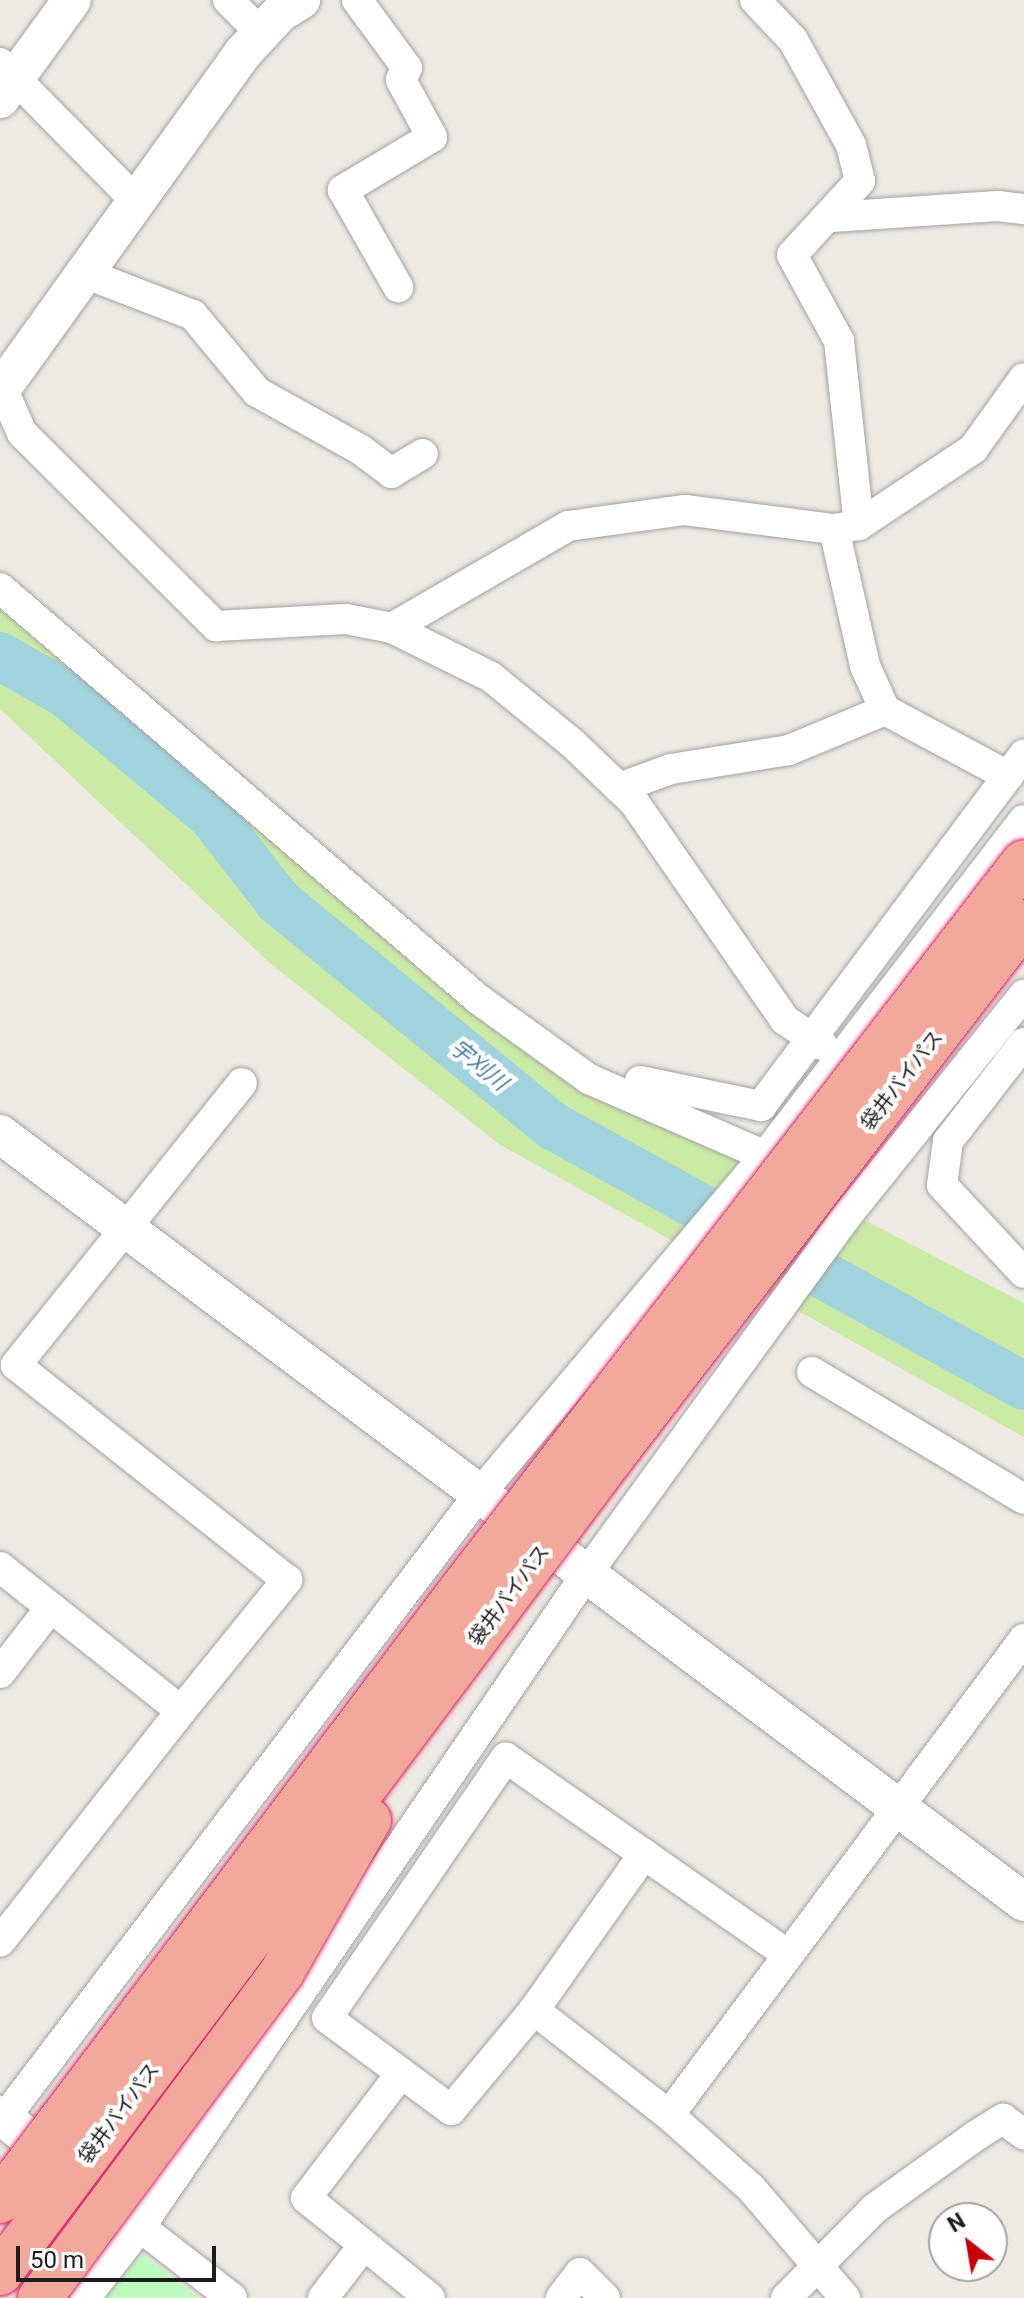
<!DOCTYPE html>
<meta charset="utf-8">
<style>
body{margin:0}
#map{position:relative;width:1024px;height:2298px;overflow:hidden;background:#eee9e2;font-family:Roboto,"Noto Sans JP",sans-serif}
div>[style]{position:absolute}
.grass>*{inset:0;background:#cbeaa6}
.park>*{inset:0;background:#bdfabe}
.river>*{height:48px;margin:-24px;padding:0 24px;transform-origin:24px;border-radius:24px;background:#a1d3dd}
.roads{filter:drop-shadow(0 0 2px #a3a3a3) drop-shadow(0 0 2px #a3a3a3)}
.minor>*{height:30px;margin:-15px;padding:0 15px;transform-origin:15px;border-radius:15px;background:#fff}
.tertiary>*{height:38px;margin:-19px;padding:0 19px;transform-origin:19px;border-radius:19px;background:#fff}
.bridges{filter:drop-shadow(0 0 2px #da216c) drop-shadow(0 0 2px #da216c)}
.trunk-bridge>*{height:44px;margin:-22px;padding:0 22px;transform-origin:22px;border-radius:22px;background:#f2a99c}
span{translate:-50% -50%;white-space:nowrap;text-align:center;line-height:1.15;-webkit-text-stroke:8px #fff;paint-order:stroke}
.street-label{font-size:20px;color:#1c1c1c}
.water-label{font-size:22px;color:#457aa5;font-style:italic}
.north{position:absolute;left:928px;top:2202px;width:80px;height:80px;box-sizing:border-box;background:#fff;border:2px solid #a4a4a4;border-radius:50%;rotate:329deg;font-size:22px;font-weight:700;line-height:32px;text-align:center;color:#1c1c1c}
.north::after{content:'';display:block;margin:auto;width:28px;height:36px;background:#c9000c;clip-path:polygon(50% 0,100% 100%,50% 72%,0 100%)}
.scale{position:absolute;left:16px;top:2246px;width:200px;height:36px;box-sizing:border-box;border:4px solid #1c1c1c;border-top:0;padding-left:10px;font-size:24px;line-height:28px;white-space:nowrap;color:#1c1c1c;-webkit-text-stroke:6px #fff;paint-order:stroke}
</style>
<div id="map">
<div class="grass">
<div style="clip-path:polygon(0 593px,602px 1096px,745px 1158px,1024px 1303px,1024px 1437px,499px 1144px,271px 964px,0 709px)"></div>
</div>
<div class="park">
<div style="clip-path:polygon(142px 2254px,198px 2298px,106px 2298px)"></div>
</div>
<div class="river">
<div style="left:0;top:656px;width:78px;rotate:29.8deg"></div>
<div style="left:68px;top:695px;width:188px;rotate:40deg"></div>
<div style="left:212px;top:816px;width:109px;rotate:52.1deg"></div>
<div style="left:279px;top:902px;width:354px;rotate:39.3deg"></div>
<div style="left:553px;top:1126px;width:538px;rotate:28.9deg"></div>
</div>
<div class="roads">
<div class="minor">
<div style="left:228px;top:0;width:45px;rotate:45deg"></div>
<div style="left:357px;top:0;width:84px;rotate:53.7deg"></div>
<div style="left:407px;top:68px;width:13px;rotate:117deg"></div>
<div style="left:401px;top:80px;width:65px;rotate:61.5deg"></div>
<div style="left:432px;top:137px;width:104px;rotate:149.2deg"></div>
<div style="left:343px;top:190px;width:112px;rotate:60.4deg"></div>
<div style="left:755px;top:0;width:55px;rotate:46.5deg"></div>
<div style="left:793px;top:40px;width:120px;rotate:61.1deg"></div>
<div style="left:851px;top:145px;width:37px;rotate:76deg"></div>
<div style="left:860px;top:181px;width:100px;rotate:132.6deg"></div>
<div style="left:792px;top:255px;width:98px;rotate:61.3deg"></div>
<div style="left:839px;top:341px;width:185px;rotate:83.8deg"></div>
<div style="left:0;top:63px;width:194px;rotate:45.4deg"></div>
<div style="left:832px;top:217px;width:166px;rotate:-3.8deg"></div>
<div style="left:998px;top:206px;width:26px;rotate:7deg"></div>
<div style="left:84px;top:273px;width:117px;rotate:21.1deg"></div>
<div style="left:193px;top:315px;width:100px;rotate:50.3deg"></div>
<div style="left:257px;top:392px;width:119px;rotate:29.1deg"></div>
<div style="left:361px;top:450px;width:38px;rotate:37deg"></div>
<div style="left:391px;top:473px;width:37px;rotate:-31deg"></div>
<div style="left:3px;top:390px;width:47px;rotate:66.2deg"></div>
<div style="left:22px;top:433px;width:274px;rotate:44.9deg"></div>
<div style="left:216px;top:626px;width:130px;rotate:-3.1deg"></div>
<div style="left:346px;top:619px;width:47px;rotate:11.1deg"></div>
<div style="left:392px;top:628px;width:110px;rotate:26.3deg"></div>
<div style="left:491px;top:677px;width:104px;rotate:39.2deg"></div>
<div style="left:572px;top:743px;width:86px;rotate:43.6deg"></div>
<div style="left:634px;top:802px;width:265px;rotate:55.3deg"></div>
<div style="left:785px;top:1020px;width:45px;rotate:34deg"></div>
<div style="left:834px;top:529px;width:140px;rotate:77.2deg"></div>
<div style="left:865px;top:666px;width:48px;rotate:65.6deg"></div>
<div style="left:885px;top:710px;width:140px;rotate:28.2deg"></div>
<div style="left:0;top:588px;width:630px;rotate:40.69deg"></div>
<div style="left:478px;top:999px;width:137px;rotate:35.8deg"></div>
<div style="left:589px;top:1079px;width:192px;rotate:23.6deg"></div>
<div style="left:392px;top:628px;width:203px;rotate:-30.1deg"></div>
<div style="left:568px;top:526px;width:118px;rotate:-7.8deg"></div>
<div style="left:685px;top:510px;width:150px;rotate:7.3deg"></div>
<div style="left:834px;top:529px;width:25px;rotate:-9deg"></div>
<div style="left:859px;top:525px;width:137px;rotate:-33.7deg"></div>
<div style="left:973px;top:449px;width:87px;rotate:-54.3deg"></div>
<div style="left:619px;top:788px;width:55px;rotate:-20.1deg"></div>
<div style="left:671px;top:769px;width:120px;rotate:-9.1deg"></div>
<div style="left:789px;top:750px;width:104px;rotate:-22.6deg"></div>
<div style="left:1024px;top:1043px;width:124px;rotate:127.8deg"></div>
<div style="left:948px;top:1141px;width:44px;rotate:97.8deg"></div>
<div style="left:942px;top:1185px;width:120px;rotate:47deg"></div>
<div style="left:640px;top:1081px;width:124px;rotate:11.7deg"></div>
<div style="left:761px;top:1106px;width:439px;rotate:-53.2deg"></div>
<div style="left:812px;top:1372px;width:247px;rotate:30.9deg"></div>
<div style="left:0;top:1567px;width:231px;rotate:38.5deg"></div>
<div style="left:181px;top:1711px;width:293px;rotate:128.1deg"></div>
<div style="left:0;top:1673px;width:83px;rotate:-52.3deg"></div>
<div style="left:181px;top:1711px;width:169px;rotate:-51deg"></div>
<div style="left:287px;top:1580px;width:346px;rotate:-141.6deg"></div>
<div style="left:16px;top:1365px;width:361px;rotate:-51.3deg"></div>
<div style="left:644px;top:1854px;width:191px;rotate:125.2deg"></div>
<div style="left:534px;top:2010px;width:130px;rotate:129.7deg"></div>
<div style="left:451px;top:2110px;width:154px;rotate:-143.4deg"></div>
<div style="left:327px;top:2018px;width:316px;rotate:-55.5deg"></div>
<div style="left:506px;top:1758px;width:341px;rotate:34.9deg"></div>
<div style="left:534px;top:2010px;width:171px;rotate:37.9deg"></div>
<div style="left:669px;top:2115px;width:110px;rotate:41.7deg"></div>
<div style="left:751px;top:2188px;width:145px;rotate:49.5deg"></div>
<div style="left:399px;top:2076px;width:153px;rotate:127.3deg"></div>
<div style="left:306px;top:2198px;width:159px;rotate:38.9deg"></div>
<div style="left:669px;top:2115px;width:594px;rotate:-53.28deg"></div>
<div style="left:0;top:2124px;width:794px;rotate:-52.73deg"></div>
<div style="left:481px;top:1492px;width:440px;rotate:-49.8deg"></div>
<div style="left:765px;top:1156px;width:424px;rotate:-52.4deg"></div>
<div style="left:140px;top:2227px;width:116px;rotate:37.7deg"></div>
<div style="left:85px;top:2298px;width:90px;rotate:-52.2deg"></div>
<div style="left:140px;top:2227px;width:794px;rotate:-55.63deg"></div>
<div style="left:588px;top:1572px;width:439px;rotate:-54deg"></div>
<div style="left:846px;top:1217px;width:285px;rotate:-51.3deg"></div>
<div style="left:323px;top:2298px;width:66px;rotate:-52.4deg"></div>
<div style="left:561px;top:2298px;width:31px;rotate:-53deg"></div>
<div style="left:580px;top:2273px;width:35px;rotate:45deg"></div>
<div style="left:786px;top:2298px;width:127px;rotate:-45.3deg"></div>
<div style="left:875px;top:2208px;width:125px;rotate:-35.6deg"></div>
<div style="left:977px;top:2135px;width:31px;rotate:-32deg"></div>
<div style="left:1003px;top:2119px;width:26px;rotate:36deg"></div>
</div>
<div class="tertiary">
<div style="left:0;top:99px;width:122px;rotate:-54deg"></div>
<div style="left:0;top:391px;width:415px;rotate:-54.3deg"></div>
<div style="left:242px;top:54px;width:56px;rotate:-47.2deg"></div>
<div style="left:280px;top:13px;width:25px;rotate:-32deg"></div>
<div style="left:0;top:1134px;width:1280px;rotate:36.87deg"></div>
<div style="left:0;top:2115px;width:179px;rotate:38.7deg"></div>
</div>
</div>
<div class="bridges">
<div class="trunk-bridge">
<div style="left:0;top:2201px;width:755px;rotate:-52.96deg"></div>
<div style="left:455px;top:1598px;width:930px;rotate:-52.29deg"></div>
<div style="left:0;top:2273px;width:1021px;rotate:-53.12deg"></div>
<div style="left:613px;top:1456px;width:674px;rotate:-52.42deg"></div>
<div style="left:40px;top:2298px;width:406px;rotate:-53.4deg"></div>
<div style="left:282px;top:1972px;width:175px;rotate:-60.2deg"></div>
</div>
</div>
<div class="street-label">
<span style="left:902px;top:1080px;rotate:-52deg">袋井バイパス</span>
<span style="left:509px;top:1595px;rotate:-53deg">袋井バイパス</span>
<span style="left:119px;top:2113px;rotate:-53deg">袋井バイパス</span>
</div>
<div class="water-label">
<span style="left:479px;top:1065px;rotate:39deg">宇刈川</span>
</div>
<div class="north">N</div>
<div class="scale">50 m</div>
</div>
